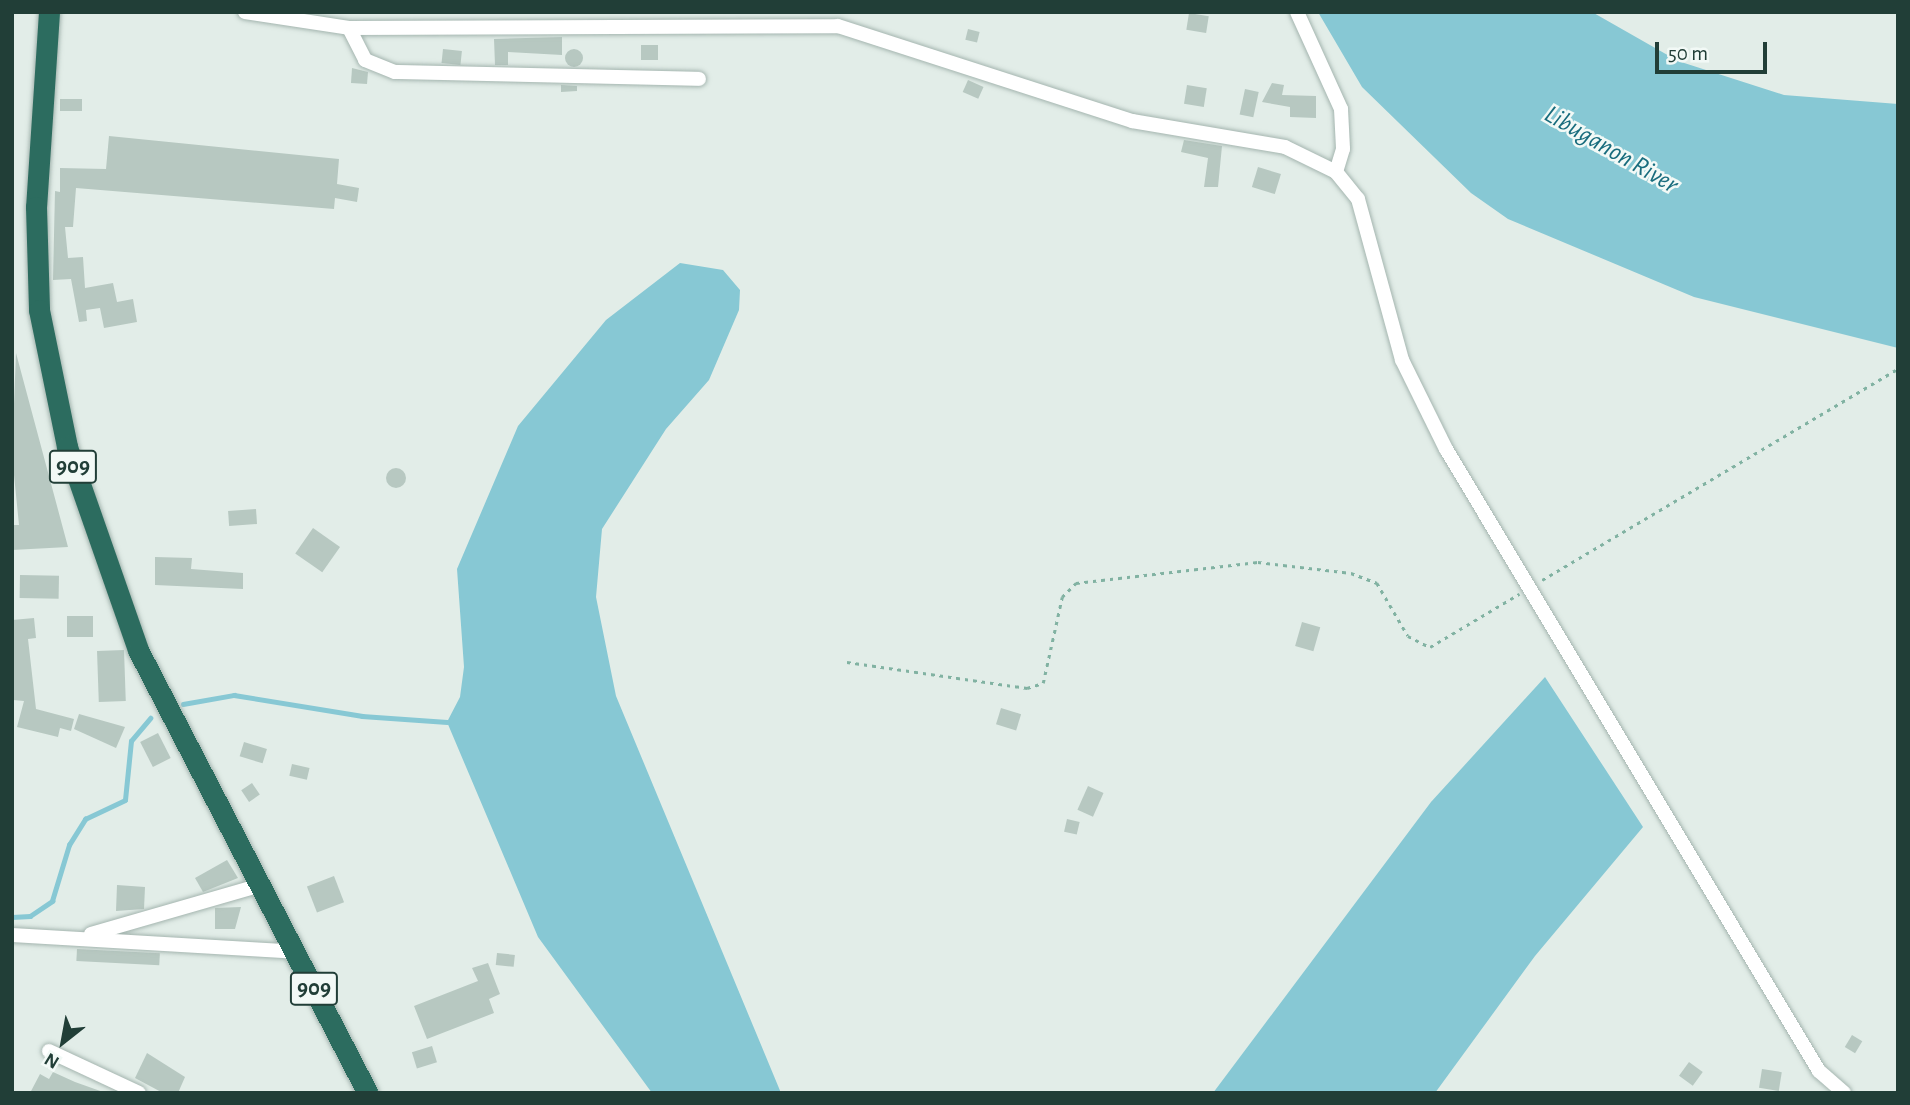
<!DOCTYPE html>
<style>
body{margin:0}
#map{position:relative;width:1910px;height:1105px;overflow:hidden;background:#e2ede8;font-family:"Alegreya Sans",sans-serif}
div>[style]{position:absolute}
.water>*{inset:0;background:#87c8d4}
.stream>*{height:4.5px;margin:-2.25px;padding:0 2.25px;transform-origin:2.25px;border-radius:2.25px;background:#87c8d4}
.building>*{inset:0;background:#b7c8c1;transform-origin:0 0}
.round{border-radius:50%}
.path>*{height:2.5px;margin-top:-1.25px;transform-origin:0;background:repeating-linear-gradient(90deg,#81b2a2 0 3.5px,transparent 0 8.5px)}
.roads{filter:drop-shadow(0 0 2px #a4b5af) drop-shadow(0 0 2px #a4b5af)}
.street>*{height:14px;margin:-7px;padding:0 7px;transform-origin:7px;border-radius:7px;background:#fff}
.highway>*{height:21px;margin:-10.5px;padding:0 10.5px;transform-origin:10.5px;border-radius:10.5px;background:#2c6c5f}
span{translate:-50% -50%;white-space:nowrap;text-align:center;line-height:1.15;-webkit-text-stroke:5px #f2f9f6;paint-order:stroke}
.shield-label span{padding:2px 5px;background:#f2f9f6;border:2px solid;border-radius:5px;-webkit-text-stroke-width:0}
.shield-label{font-size:23px;color:#213e37;font-weight:700}
.water-label{font-size:26px;color:#186c7d;font-style:italic}
.frame{position:absolute;inset:0;border:14px solid #213e37;pointer-events:none}
.north{position:absolute;left:28px;top:1007px;width:70px;height:70px;-webkit-text-stroke:5px #f2f9f6;paint-order:stroke;rotate:211deg;font-size:19px;font-weight:700;line-height:28px;text-align:center;color:#213e37}
.north::after{content:'';display:block;margin:auto;width:24px;height:32px;background:#213e37;clip-path:polygon(50% 0,100% 100%,50% 72%,0 100%)}
.scale{position:absolute;left:1655px;top:42px;width:112px;height:32px;box-sizing:border-box;border:4px solid #213e37;border-top:0;padding-left:9px;font-size:21px;line-height:24px;white-space:nowrap;color:#213e37;-webkit-text-stroke:5px #f2f9f6;paint-order:stroke}
</style>
<div id="map">
<div class="water">
<div style="clip-path:polygon(1318px 12px,1592px 12px,1678px 61px,1784px 95px,1898px 104px,1898px 348px,1694px 297px,1508px 219px,1471px 193px,1362px 87px)"></div>
<div style="clip-path:polygon(680px 263px,723px 270px,740px 290px,739px 310px,709px 380px,666px 429px,602px 529px,596px 597px,616px 696px,781px 1093px,652px 1093px,538px 937px,447px 722px,460px 697px,464px 667px,457px 569px,518px 426px,606px 320px)"></div>
<div style="clip-path:polygon(1545px 677px,1643px 827px,1535px 956px,1435px 1093px,1213px 1093px,1431px 802px)"></div>
</div>
<div class="stream">
<div style="left:183px;top:704px;width:52px;rotate:-10deg"></div>
<div style="left:234px;top:695px;width:130px;rotate:9.3deg"></div>
<div style="left:362px;top:716px;width:85px;rotate:4deg"></div>
<div style="left:12px;top:917px;width:18px;rotate:-3deg"></div>
<div style="left:30px;top:916px;width:27px;rotate:-34deg"></div>
<div style="left:52px;top:901px;width:59px;rotate:-73.1deg"></div>
<div style="left:69px;top:845px;width:31px;rotate:-58deg"></div>
<div style="left:85px;top:819px;width:44px;rotate:-25.4deg"></div>
<div style="left:125px;top:800px;width:59px;rotate:-84.2deg"></div>
<div style="left:131px;top:741px;width:30px;rotate:-50deg"></div>
</div>
<div class="building">
<div style="left:1189px;top:13px;width:20px;height:17px;rotate:9deg"></div>
<div style="left:968px;top:29px;width:12px;height:11px;rotate:14deg"></div>
<div style="clip-path:polygon(562px 37px,562px 55px,508px 52px,508px 65px,495px 65px,494px 39px)"></div>
<div style="left:641px;top:45px;width:17px;height:15px"></div>
<div style="left:443px;top:49px;width:19px;height:14px;rotate:6deg"></div>
<div class="round" style="left:565px;top:49px;width:18px;height:18px"></div>
<div style="clip-path:polygon(352px 68px,368px 72px,367px 84px,351px 83px)"></div>
<div style="left:968px;top:80px;width:17px;height:13px;rotate:24deg"></div>
<div style="clip-path:polygon(1272px 83px,1284px 85px,1282px 95px,1316px 96px,1316px 118px,1290px 117px,1290px 107px,1262px 102px)"></div>
<div style="clip-path:polygon(561px 85px,577px 86px,577px 91px,561px 92px)"></div>
<div style="left:1187px;top:85px;width:20px;height:19px;rotate:9deg"></div>
<div style="left:1245px;top:89px;width:14px;height:26px;rotate:12deg"></div>
<div style="left:82px;top:99px;width:12px;height:22px;rotate:90deg"></div>
<div style="clip-path:polygon(109px 136px,339px 159px,337px 184px,359px 188px,357px 202px,335px 198px,334px 209px,76px 188px,73px 227px,65px 227px,68px 258px,83px 257px,85px 288px,113px 283px,117px 302px,133px 299px,137px 322px,104px 328px,100px 308px,86px 310px,87px 321px,79px 322px,71px 279px,53px 280px,55px 191px,60px 192px,60px 168px,106px 169px)"></div>
<div style="clip-path:polygon(1184px 140px,1222px 146px,1218px 187px,1204px 187px,1208px 158px,1181px 152px)"></div>
<div style="left:1258px;top:167px;width:24px;height:21px;rotate:17deg"></div>
<div style="clip-path:polygon(16px 353px,68px 547px,12px 550px,12px 525px,19px 525px,12px 455px)"></div>
<div class="round" style="left:386px;top:468px;width:20px;height:20px"></div>
<div style="left:256px;top:509px;width:15px;height:28px;rotate:86deg"></div>
<div style="left:313px;top:528px;width:33px;height:31px;rotate:35deg"></div>
<div style="clip-path:polygon(155px 557px,192px 558px,191px 569px,243px 573px,243px 589px,155px 585px)"></div>
<div style="left:20px;top:575px;width:39px;height:23px;rotate:1deg"></div>
<div style="left:67px;top:616px;width:26px;height:21px"></div>
<div style="clip-path:polygon(34px 618px,36px 638px,28px 639px,36px 709px,74px 719px,71px 731px,60px 728px,58px 737px,17px 727px,24px 701px,13px 700px,12px 620px)"></div>
<div style="left:1302px;top:622px;width:19px;height:25px;rotate:16deg"></div>
<div style="left:124px;top:650px;width:51px;height:27px;rotate:88deg"></div>
<div style="left:1001px;top:708px;width:21px;height:17px;rotate:17deg"></div>
<div style="clip-path:polygon(79px 714px,125px 727px,116px 748px,74px 729px)"></div>
<div style="left:158px;top:733px;width:28px;height:20px;rotate:63deg"></div>
<div style="left:244px;top:742px;width:24px;height:15px;rotate:17deg"></div>
<div style="left:292px;top:764px;width:18px;height:12px;rotate:13deg"></div>
<div style="left:252px;top:783px;width:14px;height:13px;rotate:56deg"></div>
<div style="left:1088px;top:786px;width:17px;height:26px;rotate:24deg"></div>
<div style="left:1067px;top:819px;width:13px;height:13px;rotate:13deg"></div>
<div style="clip-path:polygon(227px 860px,238px 878px,203px 892px,195px 878px)"></div>
<div style="left:334px;top:876px;width:28px;height:29px;rotate:69deg"></div>
<div style="clip-path:polygon(117px 885px,145px 887px,144px 909px,116px 911px)"></div>
<div style="clip-path:polygon(241px 907px,235px 929px,215px 929px,215px 908px)"></div>
<div style="left:77px;top:949px;width:83px;height:12px;rotate:3deg"></div>
<div style="left:497px;top:953px;width:18px;height:12px;rotate:6deg"></div>
<div style="clip-path:polygon(488px 963px,500px 994px,489px 999px,494px 1013px,427px 1039px,414px 1006px,478px 981px,472px 968px)"></div>
<div style="left:1852px;top:1035px;width:12px;height:14px;rotate:31deg"></div>
<div style="left:432px;top:1046px;width:17px;height:21px;rotate:73deg"></div>
<div style="clip-path:polygon(147px 1053px,185px 1077px,178px 1093px,163px 1093px,135px 1078px)"></div>
<div style="left:1689px;top:1062px;width:17px;height:17px;rotate:36deg"></div>
<div style="left:1762px;top:1069px;width:20px;height:19px;rotate:9deg"></div>
<div style="clip-path:polygon(53px 1072px,75px 1082px,106px 1093px,30px 1093px,40px 1074px,49px 1079px)"></div>
</div>
<div class="path">
<div style="left:1542px;top:580px;width:414px;rotate:-30.7deg"></div>
<div style="left:847px;top:662px;width:182px;rotate:8.2deg"></div>
<div style="left:1027px;top:688px;width:17px;rotate:-17deg"></div>
<div style="left:1043px;top:683px;width:88px;rotate:-77.5deg"></div>
<div style="left:1062px;top:597px;width:20px;rotate:-45deg"></div>
<div style="left:1076px;top:583px;width:183px;rotate:-6.6deg"></div>
<div style="left:1258px;top:562px;width:94px;rotate:6.7deg"></div>
<div style="left:1351px;top:573px;width:28px;rotate:21deg"></div>
<div style="left:1377px;top:583px;width:61px;rotate:59.7deg"></div>
<div style="left:1408px;top:636px;width:25px;rotate:27deg"></div>
<div style="left:1430px;top:647px;width:104px;rotate:-30.8deg"></div>
</div>
<div class="roads">
<div class="street">
<div style="left:245px;top:12px;width:105px;rotate:8.7deg"></div>
<div style="left:349px;top:28px;width:489px;rotate:-0.2deg"></div>
<div style="left:838px;top:26px;width:309px;rotate:17.9deg"></div>
<div style="left:1132px;top:121px;width:155px;rotate:9.6deg"></div>
<div style="left:1285px;top:147px;width:57px;rotate:26.1deg"></div>
<div style="left:1336px;top:172px;width:35px;rotate:51deg"></div>
<div style="left:1358px;top:199px;width:167px;rotate:74.7deg"></div>
<div style="left:1402px;top:360px;width:99px;rotate:63.7deg"></div>
<div style="left:1446px;top:449px;width:725px;rotate:59.05deg"></div>
<div style="left:1819px;top:1071px;width:33px;rotate:41deg"></div>
<div style="left:1297px;top:12px;width:107px;rotate:65.6deg"></div>
<div style="left:1341px;top:109px;width:40px;rotate:87.1deg"></div>
<div style="left:1343px;top:149px;width:24px;rotate:107deg"></div>
<div style="left:349px;top:28px;width:36px;rotate:63deg"></div>
<div style="left:365px;top:60px;width:32px;rotate:22deg"></div>
<div style="left:395px;top:72px;width:304px;rotate:1.3deg"></div>
<div style="left:91px;top:934px;width:177px;rotate:-16.1deg"></div>
<div style="left:12px;top:935px;width:284px;rotate:3.4deg"></div>
<div style="left:49px;top:1051px;width:99px;rotate:25deg"></div>
</div>
<div class="highway">
<div style="left:49px;top:12px;width:195px;rotate:93.8deg"></div>
<div style="left:36px;top:207px;width:103px;rotate:88.3deg"></div>
<div style="left:39px;top:310px;width:140px;rotate:78.4deg"></div>
<div style="left:67px;top:447px;width:215px;rotate:70.7deg"></div>
<div style="left:138px;top:650px;width:499px;rotate:62.6deg"></div>
</div>
</div>
<div class="shield-label">
<span style="left:73px;top:467px">909</span>
<span style="left:314px;top:989px">909</span>
</div>
<div class="water-label">
<span style="left:1611px;top:150px;rotate:30deg">Libuganon River</span>
</div>
<div class="frame"></div>
<div class="north">N</div>
<div class="scale">50 m</div>
</div>
